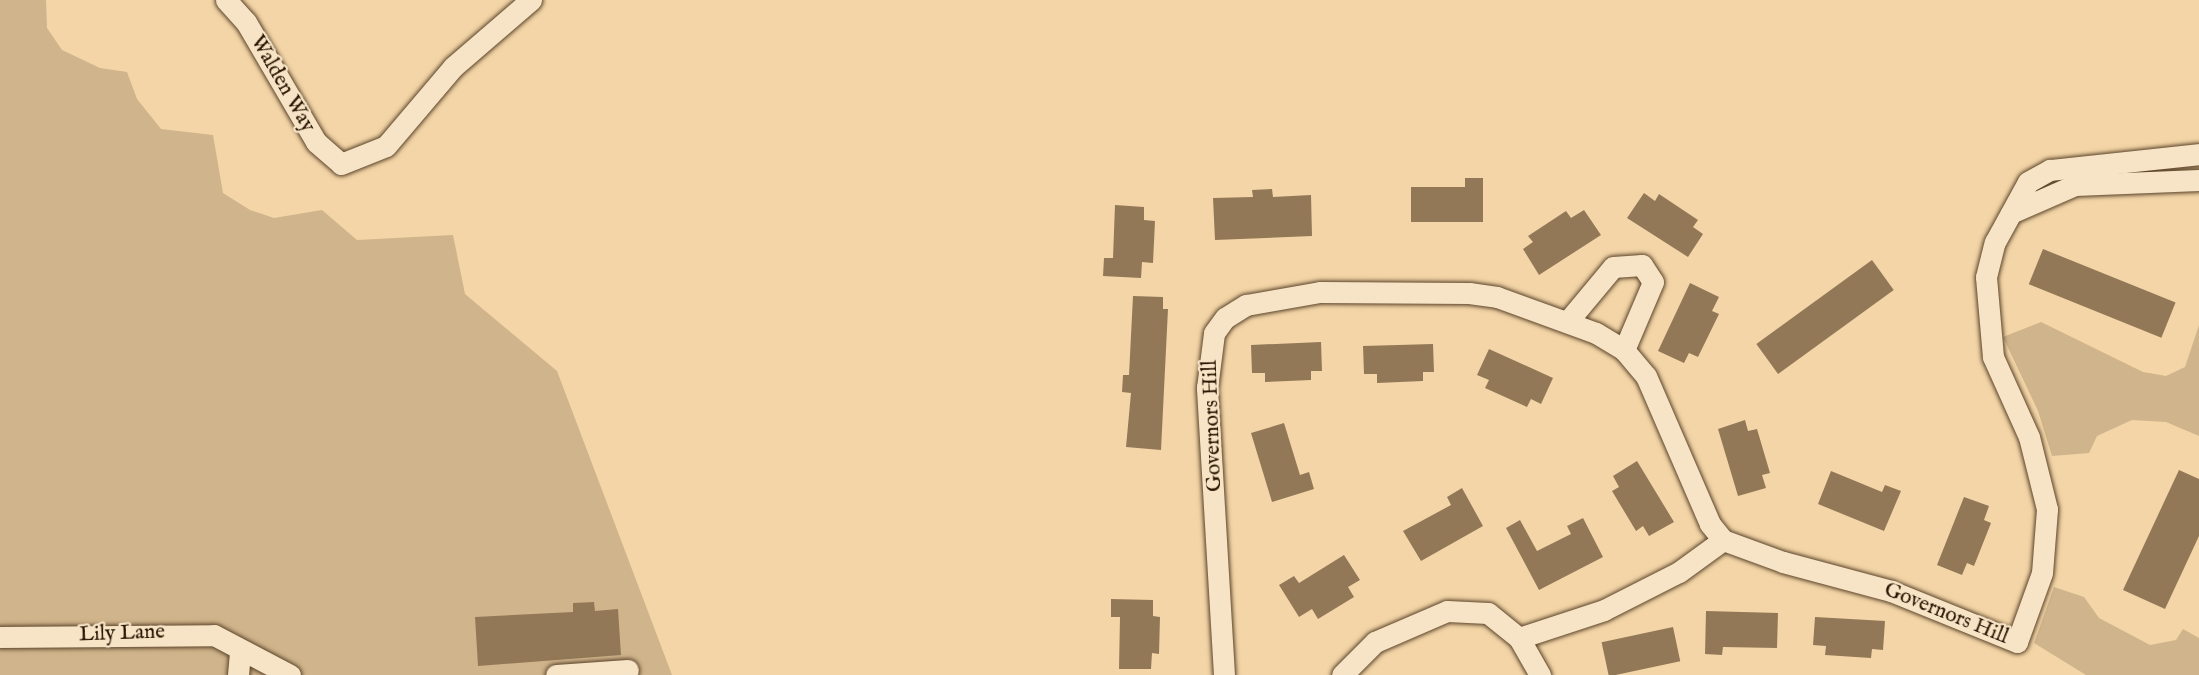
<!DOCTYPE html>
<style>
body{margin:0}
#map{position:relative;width:2199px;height:675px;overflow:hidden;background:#f3d5a7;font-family:"IM FELL English",serif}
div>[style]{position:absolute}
.green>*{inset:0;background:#d0b48b}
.building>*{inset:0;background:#927857;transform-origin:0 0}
.roads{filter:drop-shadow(0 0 2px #5b442a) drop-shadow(0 0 2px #5b442a)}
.street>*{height:21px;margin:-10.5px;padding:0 10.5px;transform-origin:10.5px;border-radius:10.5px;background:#f7e4c6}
span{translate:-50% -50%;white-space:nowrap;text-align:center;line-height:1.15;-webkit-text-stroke:4.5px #f7e4c6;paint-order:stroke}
.street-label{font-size:21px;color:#281300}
</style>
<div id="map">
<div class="green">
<div style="clip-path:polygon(0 0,46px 0,47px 28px,62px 50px,100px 68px,127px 72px,137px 99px,161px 129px,213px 135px,223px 193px,250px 210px,274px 218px,322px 210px,357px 240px,453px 235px,465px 294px,557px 371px,672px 675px,0 675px)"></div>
<div style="clip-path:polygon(2041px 322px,2143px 372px,2166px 376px,2185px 367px,2199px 325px,2199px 436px,2166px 422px,2132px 420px,2097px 436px,2089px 453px,2052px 456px,2038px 411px,2003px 337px)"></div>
<div style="clip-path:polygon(2054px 587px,2084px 597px,2099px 618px,2150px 645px,2176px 640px,2183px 629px,2199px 638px,2199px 675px,2086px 675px,2034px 643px)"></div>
</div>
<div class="building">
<div style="clip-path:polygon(1465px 178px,1483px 178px,1483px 222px,1411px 222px,1411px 187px,1465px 187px)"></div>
<div style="clip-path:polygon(1272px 189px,1273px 197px,1311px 195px,1312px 236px,1215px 240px,1213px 198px,1253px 197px,1252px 190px)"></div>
<div style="clip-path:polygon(1644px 193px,1655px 201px,1659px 194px,1698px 220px,1693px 227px,1703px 234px,1688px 257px,1627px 218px)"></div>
<div style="clip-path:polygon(1115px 205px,1144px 207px,1144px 220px,1155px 221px,1153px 263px,1142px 262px,1141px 278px,1103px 276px,1104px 258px,1113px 258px)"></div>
<div style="clip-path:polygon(1584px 210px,1601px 235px,1539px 275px,1523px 249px,1533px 242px,1528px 236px,1566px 211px,1571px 218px)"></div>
<div style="left:2043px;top:249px;width:143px;height:38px;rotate:22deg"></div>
<div style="left:1872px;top:260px;width:37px;height:143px;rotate:54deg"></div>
<div style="clip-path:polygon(1690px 283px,1719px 297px,1712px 311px,1719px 314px,1698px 357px,1689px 353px,1684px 363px,1658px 351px)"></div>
<div style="clip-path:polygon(1133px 296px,1163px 297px,1163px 309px,1168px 309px,1161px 450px,1126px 447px,1131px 393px,1122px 392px,1123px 375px,1129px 375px)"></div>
<div style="clip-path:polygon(1321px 342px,1322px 371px,1311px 371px,1311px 380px,1265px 382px,1265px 373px,1252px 373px,1251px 345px)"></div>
<div style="clip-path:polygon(1433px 344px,1434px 372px,1423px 372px,1423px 381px,1377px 383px,1377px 374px,1364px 374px,1363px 346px)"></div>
<div style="clip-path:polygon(1489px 349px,1553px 378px,1541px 404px,1531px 399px,1527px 407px,1485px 388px,1489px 380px,1477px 375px)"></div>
<div style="clip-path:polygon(1745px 420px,1748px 431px,1757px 429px,1770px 473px,1762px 475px,1766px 488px,1738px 496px,1718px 429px)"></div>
<div style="clip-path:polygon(1284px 423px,1300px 475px,1309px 472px,1314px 489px,1272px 502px,1251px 433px)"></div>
<div style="clip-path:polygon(1637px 461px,1674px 522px,1649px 536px,1643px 526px,1636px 531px,1612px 491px,1619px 487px,1613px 476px)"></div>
<div style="clip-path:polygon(2179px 470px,2199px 479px,2199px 536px,2165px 609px,2123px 590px)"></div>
<div style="clip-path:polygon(1831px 471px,1882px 492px,1885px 485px,1901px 491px,1884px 531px,1818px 504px)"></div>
<div style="clip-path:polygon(1462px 488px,1483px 526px,1421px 561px,1403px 531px,1451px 505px,1447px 497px)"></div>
<div style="clip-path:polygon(1964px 497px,1989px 506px,1984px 520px,1991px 523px,1974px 566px,1967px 563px,1962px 575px,1937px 565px)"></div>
<div style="clip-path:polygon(1583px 518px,1603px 557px,1539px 590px,1506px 528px,1520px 520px,1537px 551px,1571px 534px,1567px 526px)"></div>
<div style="clip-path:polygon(1344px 555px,1360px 580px,1348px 587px,1354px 597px,1318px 619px,1312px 609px,1299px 617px,1279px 585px,1294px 576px,1299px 583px)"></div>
<div style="clip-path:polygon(1111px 599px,1153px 600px,1153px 616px,1160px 617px,1159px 654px,1152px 653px,1151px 669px,1119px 669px,1120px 617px,1111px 617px)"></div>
<div style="clip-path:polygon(594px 602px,595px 611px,618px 609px,621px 655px,478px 666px,475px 617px,573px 612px,573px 603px)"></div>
<div style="clip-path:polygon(1706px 611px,1778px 613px,1777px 648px,1723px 647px,1722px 655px,1705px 654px)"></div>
<div style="clip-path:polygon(1815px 617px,1885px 621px,1883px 650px,1872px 649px,1871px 658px,1825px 655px,1826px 646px,1813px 645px)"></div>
<div style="left:1673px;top:627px;width:35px;height:73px;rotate:78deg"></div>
</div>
<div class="roads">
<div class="street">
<div style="left:226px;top:0;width:30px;rotate:48deg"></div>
<div style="left:246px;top:22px;width:139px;rotate:59.7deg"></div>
<div style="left:316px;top:142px;width:33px;rotate:41deg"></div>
<div style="left:341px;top:164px;width:48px;rotate:-21.8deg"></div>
<div style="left:386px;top:146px;width:104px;rotate:-49.7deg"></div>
<div style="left:453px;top:67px;width:103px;rotate:-40.7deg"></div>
<div style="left:2011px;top:213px;width:70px;rotate:-23.6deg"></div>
<div style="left:2075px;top:185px;width:124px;rotate:-2.3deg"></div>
<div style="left:1568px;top:321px;width:70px;rotate:-50.2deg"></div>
<div style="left:1613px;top:267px;width:29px;rotate:-4deg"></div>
<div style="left:1642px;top:265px;width:20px;rotate:57deg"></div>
<div style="left:1653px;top:282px;width:74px;rotate:113.1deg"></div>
<div style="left:0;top:637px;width:214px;rotate:-0.5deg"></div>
<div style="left:214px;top:635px;width:86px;rotate:27.8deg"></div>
<div style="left:1519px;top:638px;width:43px;rotate:60.4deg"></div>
<div style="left:238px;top:675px;width:25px;rotate:-85deg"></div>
<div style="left:556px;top:675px;width:72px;rotate:-4deg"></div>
<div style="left:1224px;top:675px;width:288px;rotate:-93.4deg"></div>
<div style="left:1207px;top:388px;width:55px;rotate:-82.7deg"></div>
<div style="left:1214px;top:333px;width:19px;rotate:-54deg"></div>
<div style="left:1225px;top:318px;width:25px;rotate:-32deg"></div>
<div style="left:1246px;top:305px;width:75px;rotate:-10deg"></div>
<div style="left:1320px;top:292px;width:149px;rotate:0.4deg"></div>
<div style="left:1469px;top:293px;width:28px;rotate:8deg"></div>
<div style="left:1497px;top:297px;width:105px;rotate:20deg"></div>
<div style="left:1596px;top:333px;width:33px;rotate:31deg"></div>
<div style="left:1624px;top:350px;width:34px;rotate:50deg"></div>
<div style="left:1646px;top:376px;width:161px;rotate:66.6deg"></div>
<div style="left:1710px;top:524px;width:21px;rotate:51deg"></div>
<div style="left:1723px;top:540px;width:64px;rotate:20.1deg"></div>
<div style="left:1783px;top:562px;width:112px;rotate:15deg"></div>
<div style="left:1891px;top:591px;width:136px;rotate:22deg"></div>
<div style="left:2017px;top:642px;width:73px;rotate:-70.1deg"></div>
<div style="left:2042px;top:573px;width:64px;rotate:-85.5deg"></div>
<div style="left:2047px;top:509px;width:74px;rotate:-104deg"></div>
<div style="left:2029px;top:437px;width:88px;rotate:-114.2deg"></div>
<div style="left:1993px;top:357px;width:80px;rotate:-95deg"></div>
<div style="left:1986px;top:277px;width:36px;rotate:-76deg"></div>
<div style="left:1995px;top:242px;width:68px;rotate:-61.2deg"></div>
<div style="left:2028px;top:182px;width:25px;rotate:-29deg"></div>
<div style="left:2050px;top:170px;width:150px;rotate:-6.1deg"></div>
<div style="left:1342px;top:675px;width:47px;rotate:-45deg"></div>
<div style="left:1375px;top:642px;width:78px;rotate:-23.3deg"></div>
<div style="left:1447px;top:611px;width:41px;rotate:2.8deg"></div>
<div style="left:1488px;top:613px;width:40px;rotate:39deg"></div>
<div style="left:1519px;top:638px;width:89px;rotate:-18.2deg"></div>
<div style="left:1604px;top:610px;width:84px;rotate:-26.9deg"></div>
<div style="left:1679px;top:572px;width:54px;rotate:-36deg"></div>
</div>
</div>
<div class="street-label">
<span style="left:282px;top:84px;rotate:60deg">Walden Way</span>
<span style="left:1213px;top:426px;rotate:-92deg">Governors Hill</span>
<span style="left:1946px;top:614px;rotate:22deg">Governors Hill</span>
<span style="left:122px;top:634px;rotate:-2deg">Lily Lane</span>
</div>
</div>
